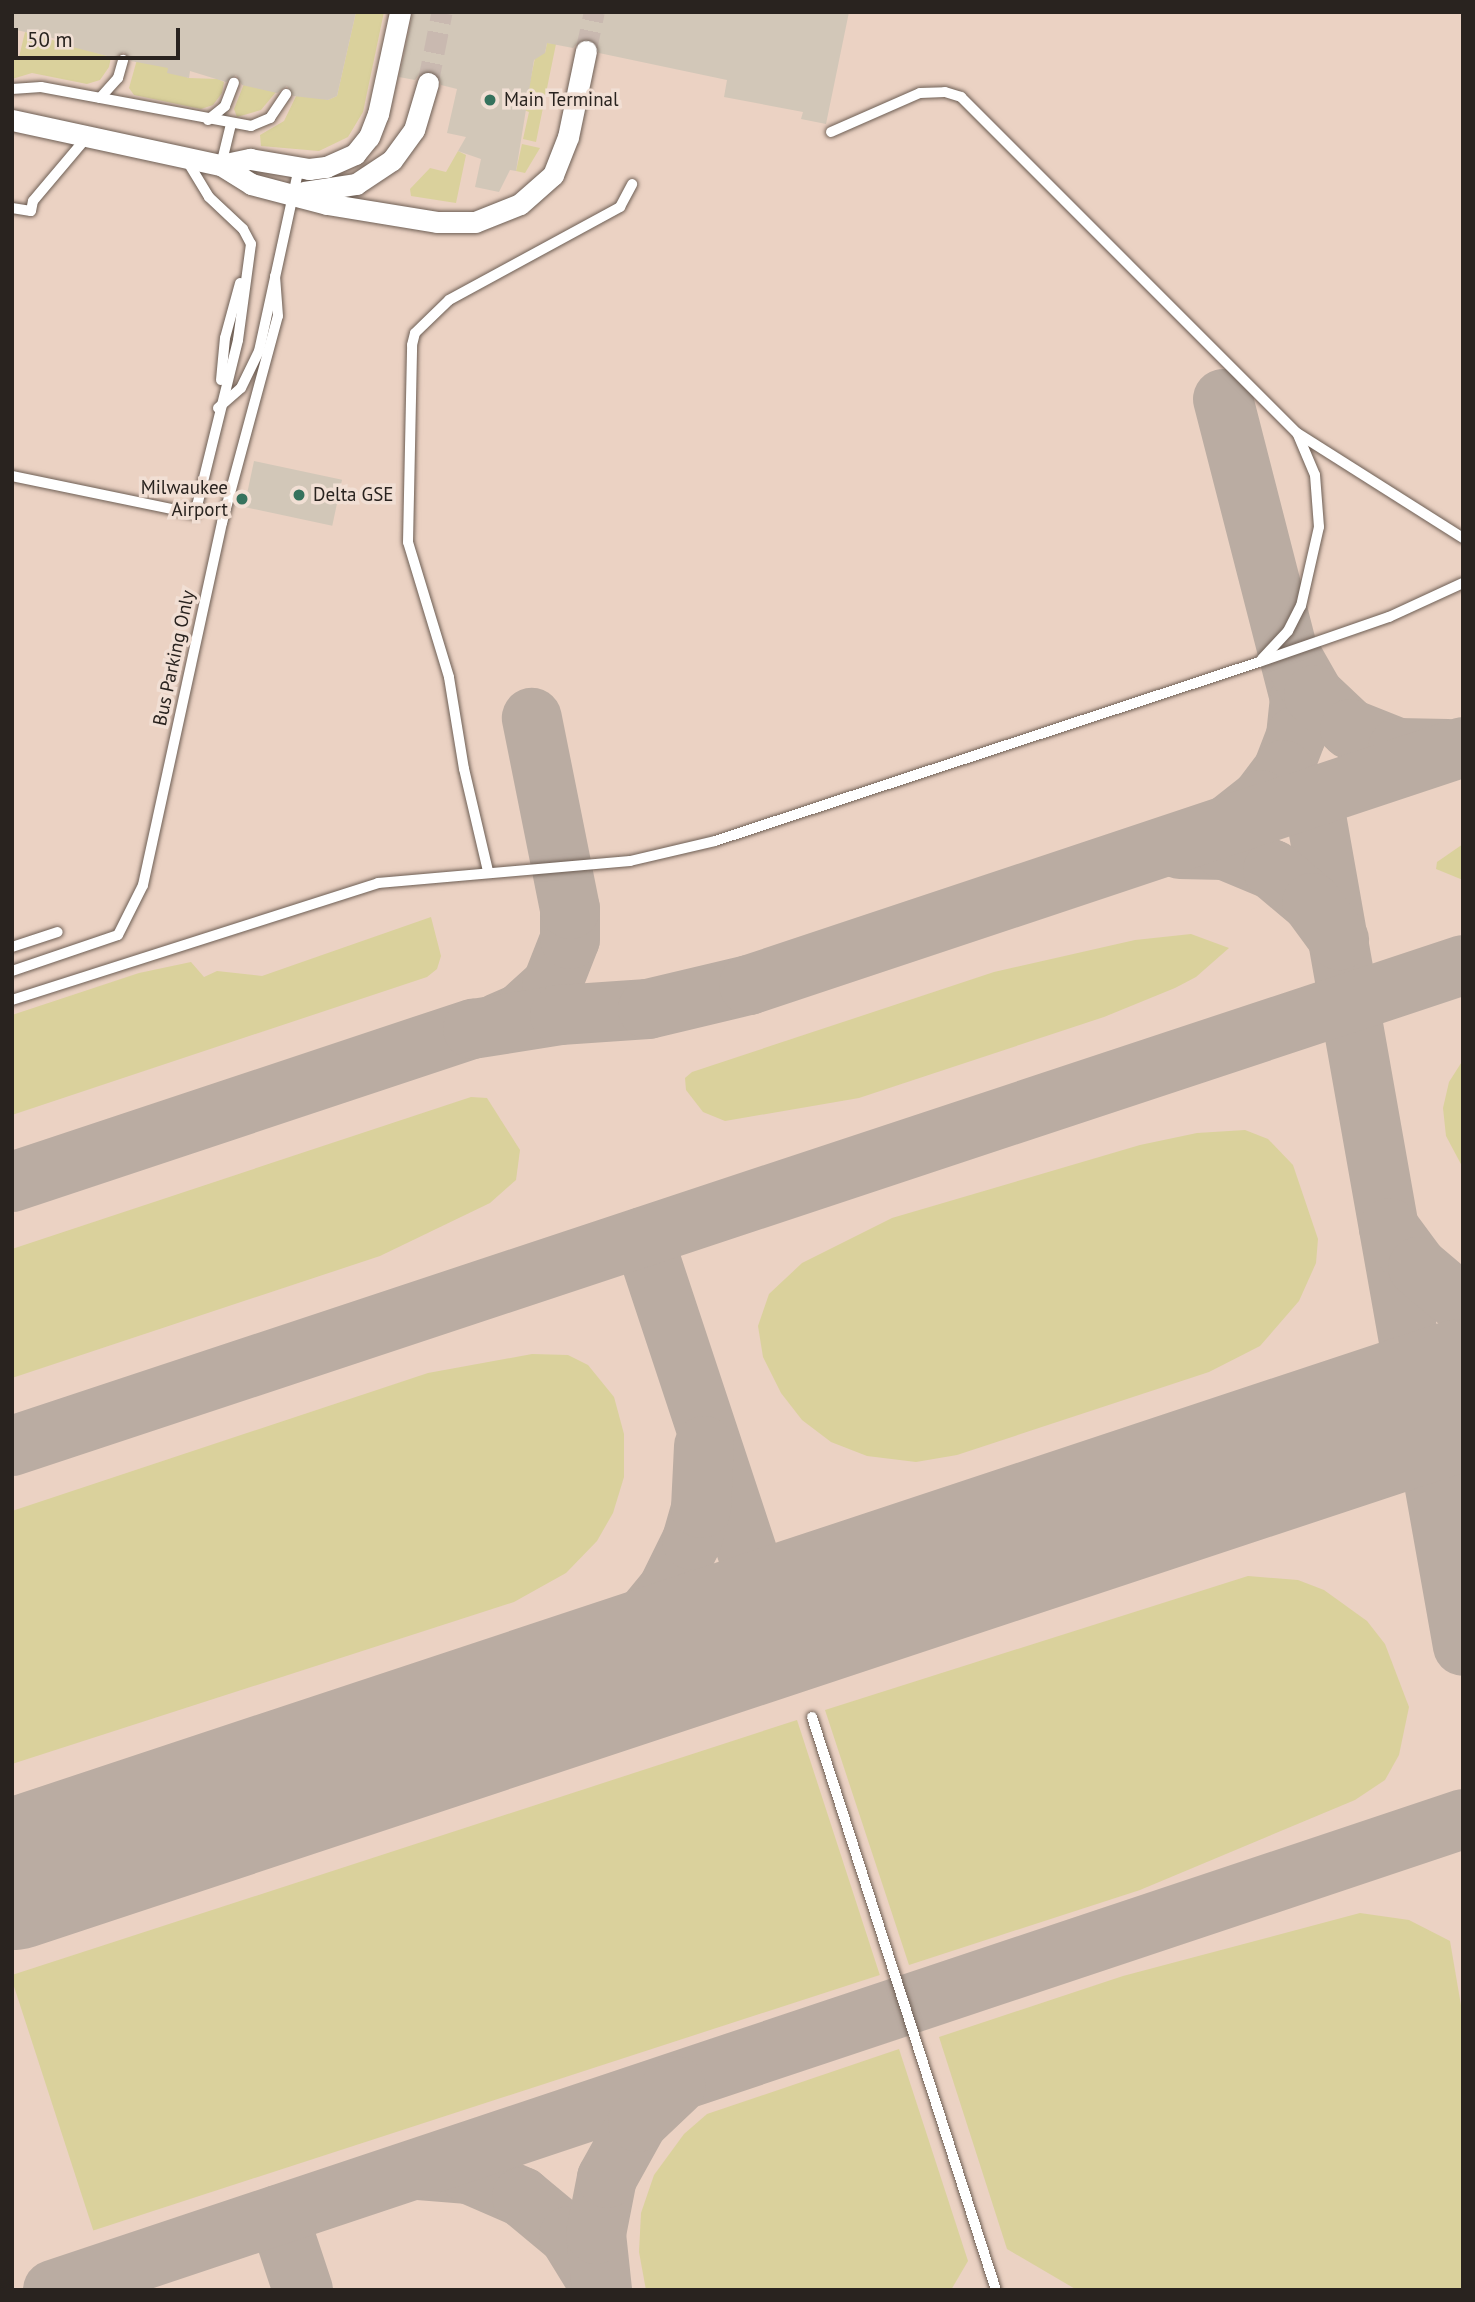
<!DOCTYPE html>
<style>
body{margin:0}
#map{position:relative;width:1475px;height:2302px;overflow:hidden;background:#f1dfd4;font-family:"PT Sans",sans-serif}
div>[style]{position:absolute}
.built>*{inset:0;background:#ebd2c3;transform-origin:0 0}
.green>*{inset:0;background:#dad19c;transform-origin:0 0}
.taxiway>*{height:60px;margin:-30px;padding:0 30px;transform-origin:30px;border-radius:30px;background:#baaca2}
.runway>*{height:150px;margin:-75px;padding:0 75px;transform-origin:75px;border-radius:75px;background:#baaca2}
.building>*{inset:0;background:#d2c7b8;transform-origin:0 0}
.street-tunnel>*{height:21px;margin-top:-10.5px;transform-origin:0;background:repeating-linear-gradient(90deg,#c9b9b0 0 21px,transparent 0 31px)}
.roads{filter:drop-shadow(0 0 2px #6d5e54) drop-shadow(0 0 2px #6d5e54)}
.lane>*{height:10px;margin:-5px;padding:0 5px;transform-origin:5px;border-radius:5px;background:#fff}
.street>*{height:21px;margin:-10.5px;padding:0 10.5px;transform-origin:10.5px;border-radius:10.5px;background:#fff}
.dots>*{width:19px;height:19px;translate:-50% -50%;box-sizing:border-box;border:4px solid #f1dfd4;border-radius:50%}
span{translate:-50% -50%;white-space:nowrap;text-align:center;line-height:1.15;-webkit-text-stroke:7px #f1dfd4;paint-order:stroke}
.poi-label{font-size:19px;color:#29231f}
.left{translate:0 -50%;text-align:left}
.right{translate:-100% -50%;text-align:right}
.street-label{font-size:19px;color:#29231f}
.frame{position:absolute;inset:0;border:14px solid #29231f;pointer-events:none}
.scale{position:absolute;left:14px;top:28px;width:166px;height:32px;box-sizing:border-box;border:4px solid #29231f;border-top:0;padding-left:9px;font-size:21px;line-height:24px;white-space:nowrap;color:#29231f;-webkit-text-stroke:5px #f1dfd4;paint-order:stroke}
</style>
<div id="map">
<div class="built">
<div style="left:12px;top:12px;width:1451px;height:2278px"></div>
</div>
<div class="green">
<div style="clip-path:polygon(356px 12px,384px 12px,363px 112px,348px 137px,319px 151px,261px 146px,260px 135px,284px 121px,299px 90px,328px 100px,337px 96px)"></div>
<div style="clip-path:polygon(25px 32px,111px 57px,109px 67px,100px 80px,87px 84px,32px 73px,12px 79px,12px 61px,19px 57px)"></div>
<div style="clip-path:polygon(547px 43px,556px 44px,536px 142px,523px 139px,529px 112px,524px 110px,536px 53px,545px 53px)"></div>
<div style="clip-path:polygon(138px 56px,169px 63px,188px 78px,218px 79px,224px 82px,222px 93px,213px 105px,201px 109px,134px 95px,129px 88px)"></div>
<div style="clip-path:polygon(246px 79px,276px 92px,261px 110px,237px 117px,234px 109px)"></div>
<div style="clip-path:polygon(522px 144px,540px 148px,525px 173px,516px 171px)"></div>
<div style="clip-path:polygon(458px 151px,466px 155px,456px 203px,411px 196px,410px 189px,430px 168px,446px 172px)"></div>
<div style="clip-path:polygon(1463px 844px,1463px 880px,1436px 869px,1437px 862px)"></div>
<div style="clip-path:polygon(431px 917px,441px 956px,437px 969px,427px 977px,12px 1115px,12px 1015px,139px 973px,191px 962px,204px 977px,217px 971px,262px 976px)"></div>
<div style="clip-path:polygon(1191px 934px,1229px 948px,1196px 977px,1175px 988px,1104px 1017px,859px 1098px,725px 1121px,703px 1112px,686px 1090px,685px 1078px,692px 1072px,994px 972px,1135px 940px)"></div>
<div style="clip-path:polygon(1463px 1060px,1463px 1168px,1446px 1136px,1443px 1108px,1449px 1082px)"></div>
<div style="clip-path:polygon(471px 1097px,487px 1098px,520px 1150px,516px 1180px,490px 1203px,380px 1256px,12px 1378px,12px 1249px)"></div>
<div style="clip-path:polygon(1245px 1130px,1268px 1139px,1293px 1165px,1318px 1239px,1316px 1263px,1299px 1301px,1260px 1346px,1209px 1372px,957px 1455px,916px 1462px,867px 1456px,831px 1442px,802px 1420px,781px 1393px,763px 1357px,758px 1326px,769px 1294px,802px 1263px,892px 1218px,1140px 1145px,1197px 1133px)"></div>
<div style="clip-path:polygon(532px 1354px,568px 1355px,588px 1365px,614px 1397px,624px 1434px,624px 1477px,613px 1513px,597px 1541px,566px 1573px,514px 1602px,12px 1764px,12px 1511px,428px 1373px)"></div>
<div style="clip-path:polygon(1248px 1576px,1298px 1580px,1324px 1590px,1367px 1621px,1385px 1644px,1409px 1707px,1399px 1755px,1385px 1780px,1355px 1800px,1140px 1890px,909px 1965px,825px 1710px)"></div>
<div style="left:797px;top:1720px;width:268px;height:827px;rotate:72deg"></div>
<div style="clip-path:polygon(1360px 1913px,1409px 1920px,1450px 1941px,1463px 2017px,1463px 2290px,1077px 2290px,1007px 2249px,939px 2037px,1123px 1976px)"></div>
<div style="clip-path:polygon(899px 2049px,968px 2261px,951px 2290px,646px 2290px,639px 2252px,641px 2213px,654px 2175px,684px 2134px,707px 2114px)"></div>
</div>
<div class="taxiway">
<div style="left:1223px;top:399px;width:309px;rotate:75.6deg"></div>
<div style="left:1300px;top:698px;width:38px;rotate:96deg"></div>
<div style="left:1296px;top:736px;width:36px;rotate:111deg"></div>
<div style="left:1283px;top:770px;width:38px;rotate:127deg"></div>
<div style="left:1260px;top:800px;width:37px;rotate:142deg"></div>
<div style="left:1293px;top:658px;width:43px;rotate:60.4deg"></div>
<div style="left:1314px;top:695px;width:50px;rotate:43.4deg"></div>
<div style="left:1350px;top:729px;width:52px;rotate:21.6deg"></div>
<div style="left:1398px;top:748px;width:50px;rotate:1.1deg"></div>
<div style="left:1313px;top:799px;width:860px;rotate:79.96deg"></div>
<div style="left:1180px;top:849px;width:45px;rotate:1.3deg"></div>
<div style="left:1225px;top:850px;width:52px;rotate:22.6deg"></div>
<div style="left:1273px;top:870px;width:51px;rotate:40.2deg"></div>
<div style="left:1312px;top:903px;width:46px;rotate:53.9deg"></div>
<div style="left:498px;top:1023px;width:25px;rotate:-23deg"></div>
<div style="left:521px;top:1013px;width:42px;rotate:-42.1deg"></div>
<div style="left:552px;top:985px;width:49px;rotate:-68.6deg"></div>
<div style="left:570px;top:939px;width:30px;rotate:-90deg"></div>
<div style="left:570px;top:909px;width:195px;rotate:-101.3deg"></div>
<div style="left:12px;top:1182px;width:486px;rotate:-18.4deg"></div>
<div style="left:473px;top:1029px;width:88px;rotate:-9.1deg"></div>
<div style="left:560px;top:1015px;width:88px;rotate:-3.9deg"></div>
<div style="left:648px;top:1009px;width:104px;rotate:-13.4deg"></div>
<div style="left:749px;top:985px;width:753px;rotate:-18.43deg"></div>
<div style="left:1389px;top:1228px;width:49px;rotate:53.4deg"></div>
<div style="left:1418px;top:1267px;width:59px;rotate:40.2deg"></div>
<div style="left:643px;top:1237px;width:407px;rotate:71.7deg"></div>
<div style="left:12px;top:1446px;width:1529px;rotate:-18.34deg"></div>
<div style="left:551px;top:1696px;width:94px;rotate:-36.7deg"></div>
<div style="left:626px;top:1640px;width:66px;rotate:-50.5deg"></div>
<div style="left:668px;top:1589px;width:55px;rotate:-63.9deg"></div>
<div style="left:692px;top:1540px;width:33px;rotate:-74deg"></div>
<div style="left:701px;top:1508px;width:62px;rotate:-87.2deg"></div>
<div style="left:419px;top:2170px;width:50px;rotate:4.6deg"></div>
<div style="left:469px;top:2174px;width:58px;rotate:23.5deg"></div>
<div style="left:522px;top:2197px;width:61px;rotate:39.7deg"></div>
<div style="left:569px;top:2236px;width:61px;rotate:58.4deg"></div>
<div style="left:278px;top:2215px;width:79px;rotate:71.6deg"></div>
<div style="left:53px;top:2290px;width:1487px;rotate:-18.47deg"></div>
<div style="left:602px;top:2290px;width:56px;rotate:-96.1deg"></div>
<div style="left:596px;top:2234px;width:57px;rotate:-78.9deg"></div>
<div style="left:607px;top:2178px;width:64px;rotate:-61deg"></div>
<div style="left:638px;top:2122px;width:52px;rotate:-43.5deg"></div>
</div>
<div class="runway">
<div style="left:12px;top:1875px;width:1529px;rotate:-18.34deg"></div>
</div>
<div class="building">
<div style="clip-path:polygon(12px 12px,356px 12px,337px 96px,328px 100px,293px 96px,287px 86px,277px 93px,242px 85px,236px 75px,226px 82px,190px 71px,189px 78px,167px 73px,168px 68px,131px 61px,124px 52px,115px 58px,57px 43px,57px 39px,12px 29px)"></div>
<div style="clip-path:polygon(413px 12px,849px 12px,826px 124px,801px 119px,803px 112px,724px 97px,727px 80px,599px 53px,589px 38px,581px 39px,573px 48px,547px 43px,545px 53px,534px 60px,516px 171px,510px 170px,499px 192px,475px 187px,481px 159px,458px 151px,466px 137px,447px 133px,457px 89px,441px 85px,438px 75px,431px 70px,420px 73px,415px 80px,399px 77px)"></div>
<div style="left:254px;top:461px;width:90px;height:47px;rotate:12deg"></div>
</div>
<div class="street-tunnel">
<div style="left:586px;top:51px;width:40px;rotate:-78deg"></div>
<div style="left:428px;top:83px;width:72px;rotate:-78.8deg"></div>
</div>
<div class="roads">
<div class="lane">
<div style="left:12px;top:89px;width:29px;rotate:-4deg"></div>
<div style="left:41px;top:87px;width:214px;rotate:10.5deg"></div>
<div style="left:251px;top:126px;width:21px;rotate:-23deg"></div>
<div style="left:270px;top:118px;width:29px;rotate:-56deg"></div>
<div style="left:100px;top:98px;width:27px;rotate:-48deg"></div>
<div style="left:118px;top:78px;width:19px;rotate:-74deg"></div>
<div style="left:208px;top:120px;width:22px;rotate:-39deg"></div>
<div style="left:225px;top:106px;width:25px;rotate:-69deg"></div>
<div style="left:831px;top:132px;width:97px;rotate:-23.7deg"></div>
<div style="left:920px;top:93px;width:25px;rotate:-2deg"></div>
<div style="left:945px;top:92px;width:17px;rotate:17deg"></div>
<div style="left:961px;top:97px;width:475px;rotate:45deg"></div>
<div style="left:1297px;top:433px;width:196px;rotate:32.3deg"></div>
<div style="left:221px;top:165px;width:42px;rotate:-76.3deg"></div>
<div style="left:12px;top:208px;width:19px;rotate:9deg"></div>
<div style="left:31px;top:211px;width:10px;rotate:-79deg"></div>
<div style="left:33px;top:201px;width:85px;rotate:-49.8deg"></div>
<div style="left:221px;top:380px;width:42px;rotate:-84.6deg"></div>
<div style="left:225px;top:338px;width:57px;rotate:-74.7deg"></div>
<div style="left:218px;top:408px;width:30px;rotate:-41deg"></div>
<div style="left:241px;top:388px;width:41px;rotate:-64.1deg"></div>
<div style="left:259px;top:351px;width:187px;rotate:-77.7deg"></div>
<div style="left:12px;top:476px;width:187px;rotate:11.7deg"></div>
<div style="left:195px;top:514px;width:179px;rotate:-76.1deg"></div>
<div style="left:238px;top:340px;width:97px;rotate:-82.3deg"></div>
<div style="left:251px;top:244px;width:17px;rotate:-118deg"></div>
<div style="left:243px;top:229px;width:47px;rotate:-136.7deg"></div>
<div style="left:209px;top:197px;width:44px;rotate:-121.2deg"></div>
<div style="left:1262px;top:659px;width:38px;rotate:-47deg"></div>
<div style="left:1288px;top:631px;width:28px;rotate:-63deg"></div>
<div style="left:1301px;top:606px;width:81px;rotate:-77.2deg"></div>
<div style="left:1319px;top:527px;width:52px;rotate:-94.4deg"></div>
<div style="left:1315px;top:475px;width:43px;rotate:-113deg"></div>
<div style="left:488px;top:871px;width:105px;rotate:-103.2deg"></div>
<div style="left:464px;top:769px;width:93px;rotate:-99.3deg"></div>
<div style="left:449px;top:677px;width:141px;rotate:-106.9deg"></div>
<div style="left:408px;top:542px;width:197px;rotate:-88.8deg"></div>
<div style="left:412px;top:345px;width:12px;rotate:-76deg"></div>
<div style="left:415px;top:333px;width:47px;rotate:-44.1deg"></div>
<div style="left:449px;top:300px;width:195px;rotate:-28.5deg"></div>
<div style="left:620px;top:207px;width:26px;rotate:-62deg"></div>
<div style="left:12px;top:947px;width:48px;rotate:-18.1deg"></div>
<div style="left:12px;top:971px;width:112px;rotate:-18.8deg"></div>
<div style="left:118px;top:935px;width:56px;rotate:-63.4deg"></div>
<div style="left:143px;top:885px;width:371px;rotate:-77.7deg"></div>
<div style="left:222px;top:523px;width:214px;rotate:-74.9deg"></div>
<div style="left:278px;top:316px;width:40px;rotate:-94.3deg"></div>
<div style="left:12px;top:1000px;width:384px;rotate:-17.7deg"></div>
<div style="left:378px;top:883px;width:253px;rotate:-5deg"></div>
<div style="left:630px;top:861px;width:87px;rotate:-13.2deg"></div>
<div style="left:715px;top:841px;width:573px;rotate:-18.21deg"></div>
<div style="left:1259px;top:662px;width:138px;rotate:-19.1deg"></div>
<div style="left:1389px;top:617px;width:81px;rotate:-24.7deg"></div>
<div style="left:812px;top:1717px;width:602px;rotate:72.2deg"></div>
</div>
<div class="street">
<div style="left:12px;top:120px;width:214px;rotate:12.2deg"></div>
<div style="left:221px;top:165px;width:36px;rotate:32deg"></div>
<div style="left:251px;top:184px;width:79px;rotate:14.7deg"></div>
<div style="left:327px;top:204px;width:111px;rotate:9.3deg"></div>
<div style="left:437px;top:222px;width:38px"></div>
<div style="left:475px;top:222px;width:48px;rotate:-21.8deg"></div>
<div style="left:520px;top:204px;width:44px;rotate:-41.3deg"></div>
<div style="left:553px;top:175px;width:41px;rotate:-68.5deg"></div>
<div style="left:568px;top:137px;width:88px;rotate:-78.2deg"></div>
<div style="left:221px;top:165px;width:30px;rotate:-12deg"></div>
<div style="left:250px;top:159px;width:60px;rotate:9.6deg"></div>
<div style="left:309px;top:169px;width:17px;rotate:-7deg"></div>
<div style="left:326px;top:167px;width:32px;rotate:-24deg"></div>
<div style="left:355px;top:154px;width:22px;rotate:-51deg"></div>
<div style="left:369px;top:137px;width:25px;rotate:-69deg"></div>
<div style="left:378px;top:114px;width:104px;rotate:-77.8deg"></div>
<div style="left:304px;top:192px;width:53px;rotate:-8.7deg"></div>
<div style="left:356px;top:184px;width:43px;rotate:-33.7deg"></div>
<div style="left:392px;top:160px;width:37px;rotate:-54deg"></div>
<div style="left:414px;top:130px;width:49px;rotate:-73.4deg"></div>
</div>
</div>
<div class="dots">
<div style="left:490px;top:100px;background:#36725d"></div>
<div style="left:299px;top:495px;background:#36725d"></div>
<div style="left:242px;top:499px;background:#36725d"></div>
</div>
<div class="poi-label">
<span class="left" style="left:504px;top:100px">Main Terminal</span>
<span class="right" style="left:228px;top:499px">Milwaukee<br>Airport</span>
<span class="left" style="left:313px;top:495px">Delta GSE</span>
</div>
<div class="street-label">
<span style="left:174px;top:658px;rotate:-78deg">Bus Parking Only</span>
</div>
<div class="frame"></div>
<div class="scale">50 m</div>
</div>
